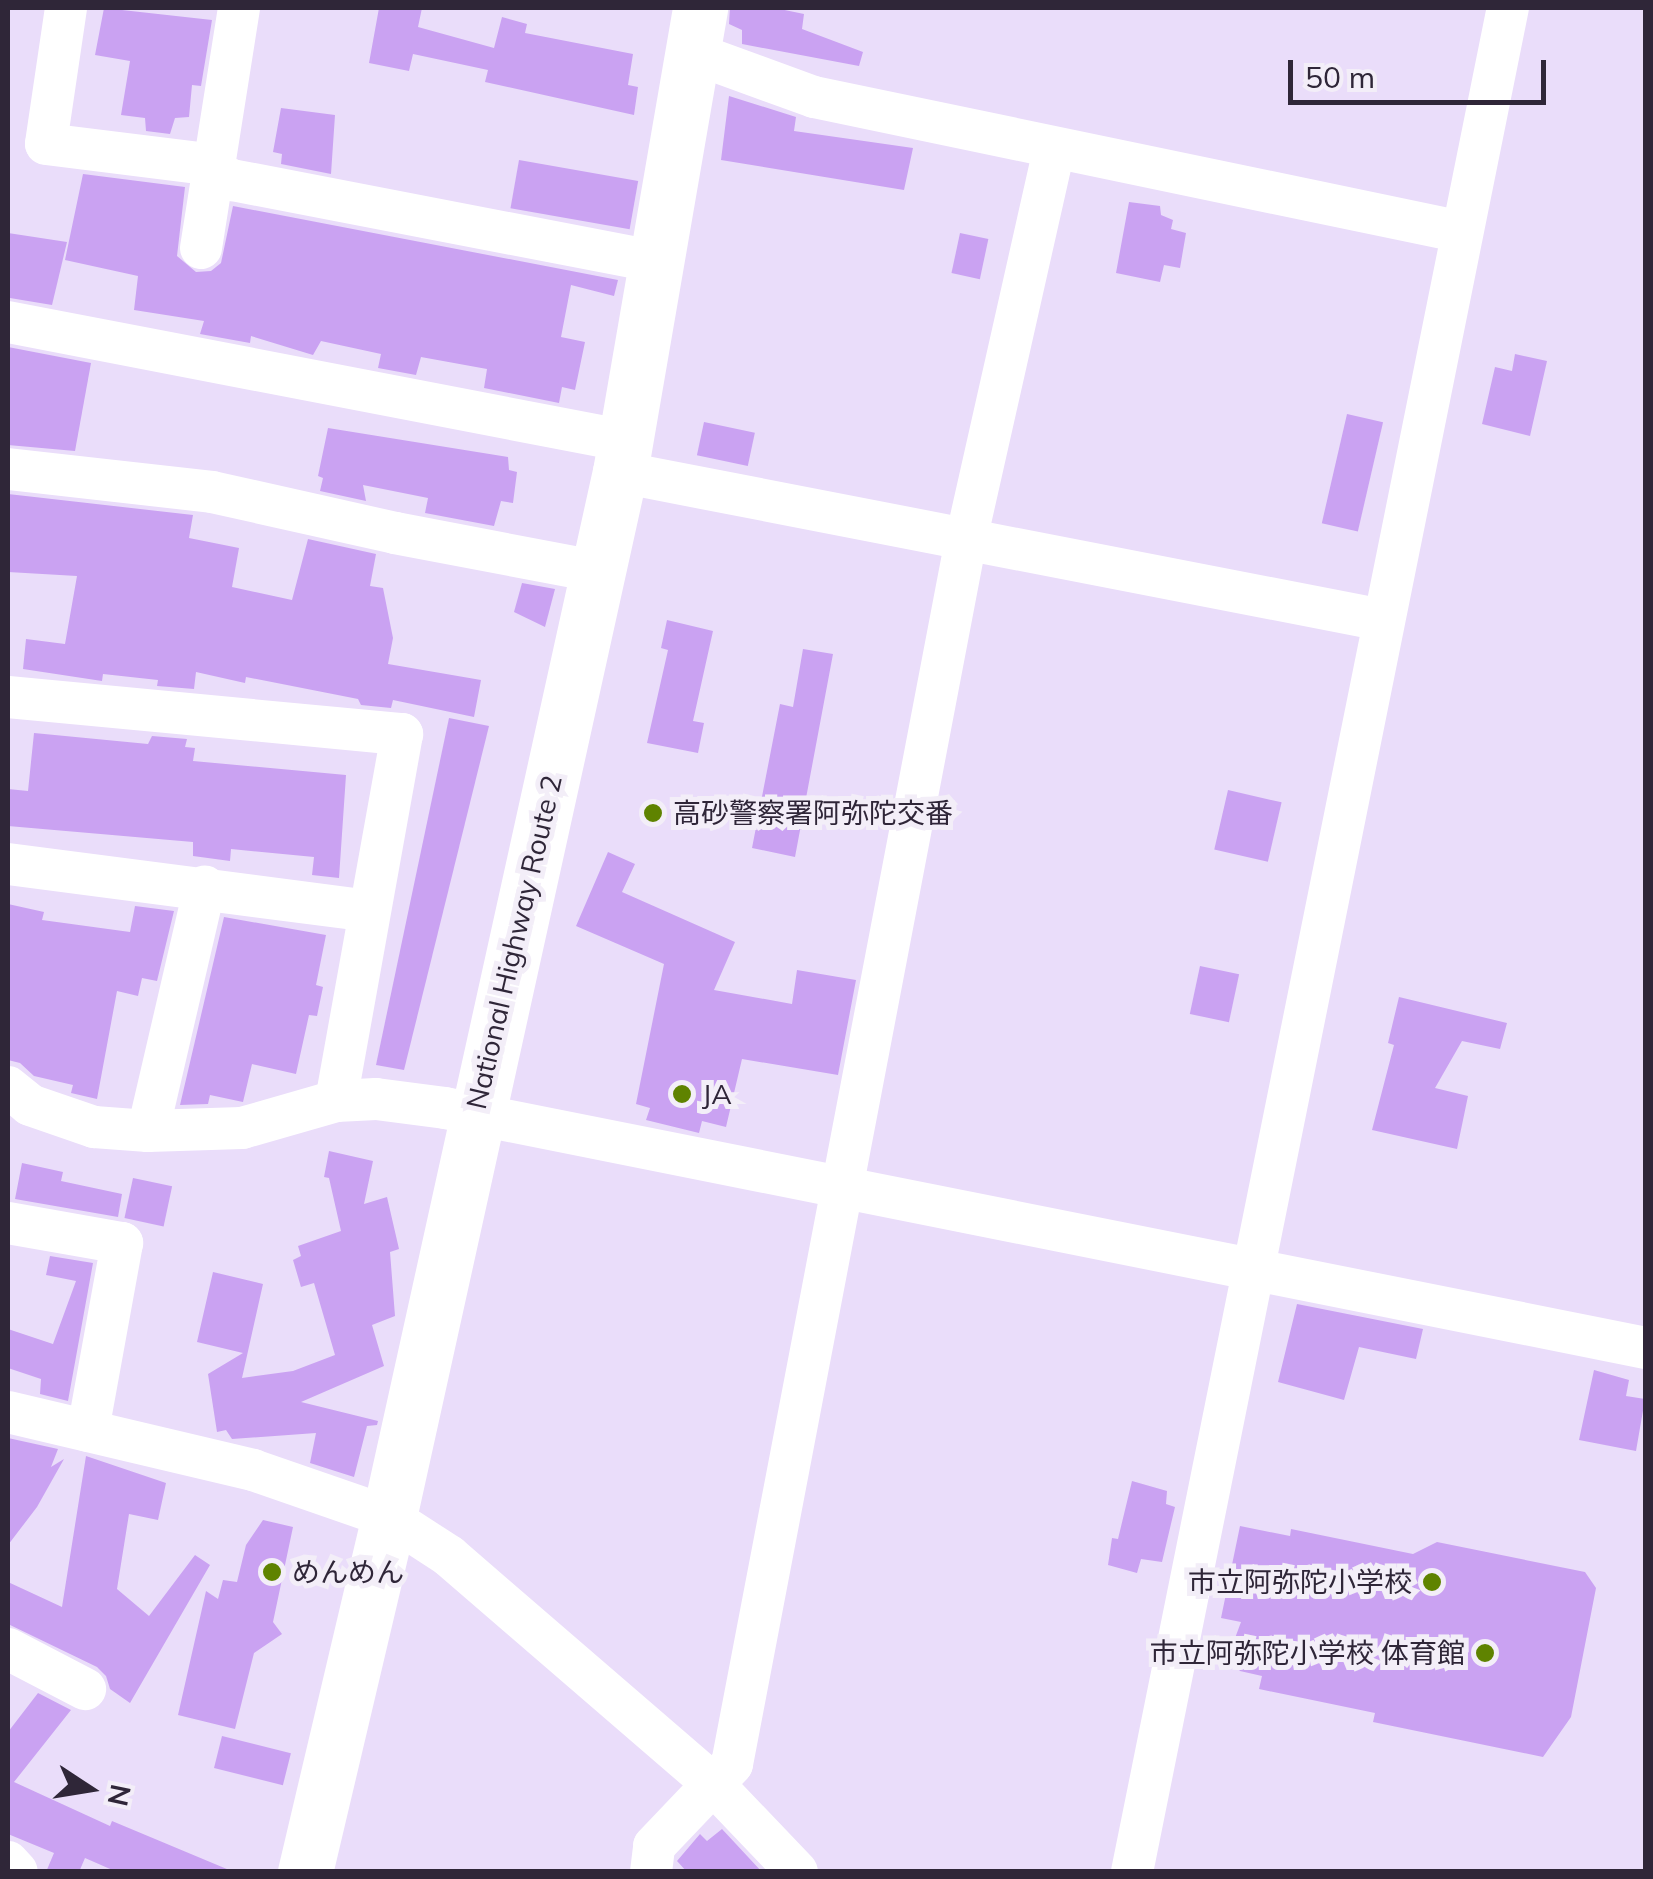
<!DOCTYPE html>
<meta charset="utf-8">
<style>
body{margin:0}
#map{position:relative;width:1653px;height:1879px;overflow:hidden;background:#eaddfa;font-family:Mulish,"Noto Sans JP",sans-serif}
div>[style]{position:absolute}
.building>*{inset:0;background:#caa2f2;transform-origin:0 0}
.street>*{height:42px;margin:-21px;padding:0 21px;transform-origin:21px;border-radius:21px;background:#fff}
.highway>*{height:55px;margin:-27.5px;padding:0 27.5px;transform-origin:27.5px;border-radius:27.5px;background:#fff}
.dots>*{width:28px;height:28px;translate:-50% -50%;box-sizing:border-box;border:5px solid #f3eef8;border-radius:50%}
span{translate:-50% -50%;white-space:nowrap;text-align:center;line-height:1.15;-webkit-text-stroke:10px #f3eef8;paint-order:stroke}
.poi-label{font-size:28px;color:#2f2638}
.left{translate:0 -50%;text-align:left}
.right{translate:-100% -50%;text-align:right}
.street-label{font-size:28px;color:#2f2638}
.frame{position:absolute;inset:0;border:10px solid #2f2638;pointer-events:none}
.north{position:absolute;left:40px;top:1739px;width:100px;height:100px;-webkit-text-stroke:8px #f3eef8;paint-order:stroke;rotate:102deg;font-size:28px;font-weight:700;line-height:40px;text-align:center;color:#2f2638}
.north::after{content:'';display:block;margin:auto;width:35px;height:45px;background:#2f2638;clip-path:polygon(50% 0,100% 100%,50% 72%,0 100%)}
.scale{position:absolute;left:1288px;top:60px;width:258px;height:45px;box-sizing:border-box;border:5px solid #2f2638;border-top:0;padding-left:12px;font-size:30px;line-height:35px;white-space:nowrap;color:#2f2638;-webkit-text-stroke:8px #f3eef8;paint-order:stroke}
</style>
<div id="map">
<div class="building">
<div style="clip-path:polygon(104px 8px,212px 20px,201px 86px,192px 85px,189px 117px,175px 118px,170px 134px,146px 131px,145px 118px,121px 115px,130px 61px,95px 55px)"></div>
<div style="clip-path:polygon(379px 8px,422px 8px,418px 27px,494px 48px,502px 17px,527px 24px,525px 33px,633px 54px,628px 85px,638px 87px,634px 115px,485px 82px,488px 70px,413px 54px,409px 71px,369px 63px)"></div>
<div style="clip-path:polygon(730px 8px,775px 8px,804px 14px,802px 29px,863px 52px,859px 66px,742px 44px,742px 30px,729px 24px)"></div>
<div style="clip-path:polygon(729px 96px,796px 117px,794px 131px,913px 148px,904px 190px,721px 160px)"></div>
<div style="clip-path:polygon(281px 108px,335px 115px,331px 174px,281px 164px,282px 154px,273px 152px)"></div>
<div style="left:519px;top:160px;width:121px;height:49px;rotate:10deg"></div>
<div style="clip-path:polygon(83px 174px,185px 187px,177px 256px,196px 272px,211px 271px,221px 263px,233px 206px,618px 280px,614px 296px,571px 285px,561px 337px,585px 342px,575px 390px,562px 387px,559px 403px,484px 388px,487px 369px,421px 357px,416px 375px,378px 368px,381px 354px,321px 341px,313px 355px,251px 336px,250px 343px,200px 334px,204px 321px,134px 310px,138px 276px,65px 260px)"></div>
<div style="clip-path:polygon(1129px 202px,1160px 206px,1161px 215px,1173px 220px,1171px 229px,1186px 233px,1180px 268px,1164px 265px,1160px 282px,1116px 273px)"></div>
<div style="clip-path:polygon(8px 233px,67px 242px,52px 305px,10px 298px)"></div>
<div style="left:960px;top:233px;width:29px;height:41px;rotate:12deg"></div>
<div style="clip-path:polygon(8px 347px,91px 363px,75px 451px,8px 445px)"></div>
<div style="clip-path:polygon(1515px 354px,1547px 361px,1530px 436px,1482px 424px,1495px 367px,1512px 371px)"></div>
<div style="left:1347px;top:414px;width:37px;height:112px;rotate:13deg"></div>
<div style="left:704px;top:422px;width:52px;height:34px;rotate:12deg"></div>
<div style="clip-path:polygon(328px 428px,508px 457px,509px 470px,517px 472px,513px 503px,501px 501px,494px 526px,425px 513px,428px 498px,363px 485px,366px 501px,320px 491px,323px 478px,318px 476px)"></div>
<div style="clip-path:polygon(8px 494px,193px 515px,189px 538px,239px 548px,232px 587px,292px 600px,308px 539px,376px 554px,370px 586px,383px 588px,393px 638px,388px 664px,481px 680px,474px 717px,393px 700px,391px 708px,361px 705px,358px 699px,246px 677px,245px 683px,196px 672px,194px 689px,157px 686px,158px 680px,103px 674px,102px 681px,23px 669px,26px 639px,65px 644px,77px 576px,8px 572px)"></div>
<div style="clip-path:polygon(522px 583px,555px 589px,545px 627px,514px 612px)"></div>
<div style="clip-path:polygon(667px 620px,713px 631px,693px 721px,704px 723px,698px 753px,647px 743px,668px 650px,661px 648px)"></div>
<div style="clip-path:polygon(803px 649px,833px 654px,795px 857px,752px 848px,780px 704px,793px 707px)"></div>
<div style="clip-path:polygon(449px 718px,489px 726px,404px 1070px,376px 1065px)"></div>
<div style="clip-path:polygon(34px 733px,148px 744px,152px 736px,187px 739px,185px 747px,195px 748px,193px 761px,346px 775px,339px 878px,312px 875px,314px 857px,231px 849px,230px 861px,193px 856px,193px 842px,8px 826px,8px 789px,28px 791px)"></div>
<div style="left:1228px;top:790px;width:55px;height:61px;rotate:13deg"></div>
<div style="clip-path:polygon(608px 852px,635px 864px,622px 892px,735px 942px,714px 990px,792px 1004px,797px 970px,856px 980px,838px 1075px,742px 1059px,726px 1127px,702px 1121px,699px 1133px,646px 1120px,650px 1108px,636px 1104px,664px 964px,576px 926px)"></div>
<div style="clip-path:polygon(8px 904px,44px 912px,42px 920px,130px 932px,135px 906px,174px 911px,157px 981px,142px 978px,138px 996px,117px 991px,97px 1099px,71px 1093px,73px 1085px,34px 1076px,20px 1063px,8px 1060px)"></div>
<div style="clip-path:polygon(224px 917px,326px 935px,316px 985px,323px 987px,317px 1016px,309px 1015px,296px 1074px,252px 1064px,243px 1102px,210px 1095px,208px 1104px,180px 1105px)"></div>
<div style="left:1200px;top:966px;width:40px;height:49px;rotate:12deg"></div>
<div style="clip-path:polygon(1399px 997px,1507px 1023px,1500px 1049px,1462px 1041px,1435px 1088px,1468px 1096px,1457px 1149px,1372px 1130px,1394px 1045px,1388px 1043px)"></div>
<div style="clip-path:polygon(329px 1151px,373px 1161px,364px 1204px,387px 1197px,399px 1249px,390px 1252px,395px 1316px,372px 1325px,384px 1366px,301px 1402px,378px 1421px,377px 1425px,367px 1426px,354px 1477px,310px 1463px,316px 1433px,232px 1439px,226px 1430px,217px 1432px,208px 1374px,243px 1353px,197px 1342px,213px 1272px,263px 1284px,242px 1378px,293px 1371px,335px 1355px,314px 1283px,301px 1287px,293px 1260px,301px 1256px,298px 1246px,341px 1231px,329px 1178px,324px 1177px)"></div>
<div style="clip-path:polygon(22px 1163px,63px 1172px,61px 1181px,122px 1194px,118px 1217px,15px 1199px)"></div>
<div style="left:133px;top:1178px;width:40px;height:41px;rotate:12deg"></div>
<div style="clip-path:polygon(50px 1256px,93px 1263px,68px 1401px,40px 1394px,41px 1379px,8px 1368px,8px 1329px,53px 1344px,76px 1281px,46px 1275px)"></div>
<div style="clip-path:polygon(1297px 1304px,1423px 1329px,1416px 1359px,1359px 1347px,1344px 1400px,1278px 1382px)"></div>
<div style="clip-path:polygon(1594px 1370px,1629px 1380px,1626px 1396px,1645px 1399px,1636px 1451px,1579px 1440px)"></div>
<div style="clip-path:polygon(8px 1438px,58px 1449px,51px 1467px,64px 1459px,37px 1507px,8px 1545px)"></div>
<div style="clip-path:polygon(86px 1456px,166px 1483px,158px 1520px,129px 1514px,117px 1589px,149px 1616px,195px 1555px,210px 1565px,130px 1703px,110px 1689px,106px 1676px,97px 1667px,8px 1624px,8px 1582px,62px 1607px)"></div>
<div style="clip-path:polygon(1132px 1481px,1167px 1491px,1166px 1504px,1175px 1507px,1162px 1562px,1141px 1559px,1137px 1573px,1108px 1565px,1112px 1538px,1118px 1539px)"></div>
<div style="clip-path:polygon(263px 1520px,293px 1527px,273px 1622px,282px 1634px,254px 1653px,235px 1729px,178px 1715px,206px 1591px,218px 1599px,223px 1580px,237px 1582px,246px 1545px)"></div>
<div style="clip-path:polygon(1240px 1526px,1290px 1536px,1291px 1529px,1413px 1554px,1437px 1542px,1585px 1572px,1596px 1588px,1571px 1717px,1543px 1757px,1373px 1722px,1375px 1713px,1259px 1689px,1262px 1676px,1240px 1671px,1228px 1657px,1241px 1622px,1221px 1618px)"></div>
<div style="clip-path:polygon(38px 1693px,71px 1710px,14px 1782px,110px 1826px,112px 1821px,234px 1872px,117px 1872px,85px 1858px,79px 1872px,46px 1872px,54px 1853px,8px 1834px,8px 1732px)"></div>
<div style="left:222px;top:1736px;width:71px;height:33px;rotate:14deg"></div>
<div style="clip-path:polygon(722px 1829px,762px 1872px,687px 1872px,677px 1861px,700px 1834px,707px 1841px)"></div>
</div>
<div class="street">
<div style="left:66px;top:8px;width:137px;rotate:98.4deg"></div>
<div style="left:46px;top:144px;width:153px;rotate:7.1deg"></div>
<div style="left:198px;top:163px;width:38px;rotate:27deg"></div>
<div style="left:232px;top:180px;width:433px;rotate:10.9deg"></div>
<div style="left:693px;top:53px;width:129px;rotate:20deg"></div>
<div style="left:814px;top:97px;width:662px;rotate:11.77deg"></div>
<div style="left:201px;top:248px;width:243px;rotate:-81deg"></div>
<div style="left:8px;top:322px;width:629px;rotate:10.9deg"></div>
<div style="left:8px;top:469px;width:205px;rotate:6.4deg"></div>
<div style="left:212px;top:492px;width:188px;rotate:12.6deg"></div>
<div style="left:395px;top:533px;width:208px;rotate:10.8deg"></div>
<div style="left:620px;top:472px;width:776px;rotate:10.99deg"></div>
<div style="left:8px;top:697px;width:396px;rotate:5.4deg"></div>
<div style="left:402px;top:734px;width:373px;rotate:100.2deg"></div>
<div style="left:8px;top:864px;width:363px;rotate:7.4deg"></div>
<div style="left:8px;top:1087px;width:28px;rotate:39deg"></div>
<div style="left:30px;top:1105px;width:68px;rotate:19deg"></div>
<div style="left:94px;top:1127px;width:54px;rotate:4.2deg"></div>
<div style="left:148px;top:1131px;width:94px;rotate:-1.8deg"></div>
<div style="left:242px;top:1128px;width:98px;rotate:-16deg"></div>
<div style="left:336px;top:1101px;width:40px;rotate:-2.9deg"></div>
<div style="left:376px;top:1099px;width:70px;rotate:7.4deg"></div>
<div style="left:445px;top:1108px;width:1225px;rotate:11.3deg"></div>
<div style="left:148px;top:1131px;width:251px;rotate:-76.9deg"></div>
<div style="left:8px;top:1223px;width:116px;rotate:10deg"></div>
<div style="left:122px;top:1243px;width:191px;rotate:100.3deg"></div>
<div style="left:8px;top:1412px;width:252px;rotate:13.3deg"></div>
<div style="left:253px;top:1470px;width:144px;rotate:19.1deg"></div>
<div style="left:389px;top:1517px;width:72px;rotate:33deg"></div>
<div style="left:449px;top:1556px;width:350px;rotate:40.8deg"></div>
<div style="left:714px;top:1785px;width:120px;rotate:46.3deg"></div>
<div style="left:8px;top:1649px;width:87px;rotate:27.5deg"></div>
<div style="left:8px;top:1862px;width:13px;rotate:48deg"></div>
<div style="left:651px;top:1872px;width:26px;rotate:-83deg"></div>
<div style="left:654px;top:1846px;width:113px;rotate:-46.4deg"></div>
<div style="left:732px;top:1764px;width:1246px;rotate:-79.18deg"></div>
<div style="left:966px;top:540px;width:401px;rotate:-77.3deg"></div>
<div style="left:1132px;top:1872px;width:1902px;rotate:-78.6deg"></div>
</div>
<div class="highway">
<div style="left:305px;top:1872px;width:365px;rotate:-76.7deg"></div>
<div style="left:389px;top:1517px;width:1070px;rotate:-77.54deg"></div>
<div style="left:620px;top:472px;width:471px;rotate:-80.2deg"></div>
</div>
<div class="dots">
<div style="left:653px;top:813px;background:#5f8300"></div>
<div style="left:682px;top:1094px;background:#5f8300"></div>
<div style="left:272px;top:1572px;background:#5f8300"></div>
<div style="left:1432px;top:1582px;background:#5f8300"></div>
<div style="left:1485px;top:1653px;background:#5f8300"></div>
</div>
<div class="poi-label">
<span class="left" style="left:673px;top:813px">高砂警察署阿弥陀交番</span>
<span class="left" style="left:702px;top:1094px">JA</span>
<span class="left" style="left:292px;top:1572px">めんめん</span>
<span class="right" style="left:1412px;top:1582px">市立阿弥陀小学校</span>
<span class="right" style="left:1465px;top:1653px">市立阿弥陀小学校 体育館</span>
</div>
<div class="street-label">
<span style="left:514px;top:942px;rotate:-77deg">National Highway Route 2</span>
</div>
<div class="frame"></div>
<div class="north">N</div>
<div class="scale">50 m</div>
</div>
